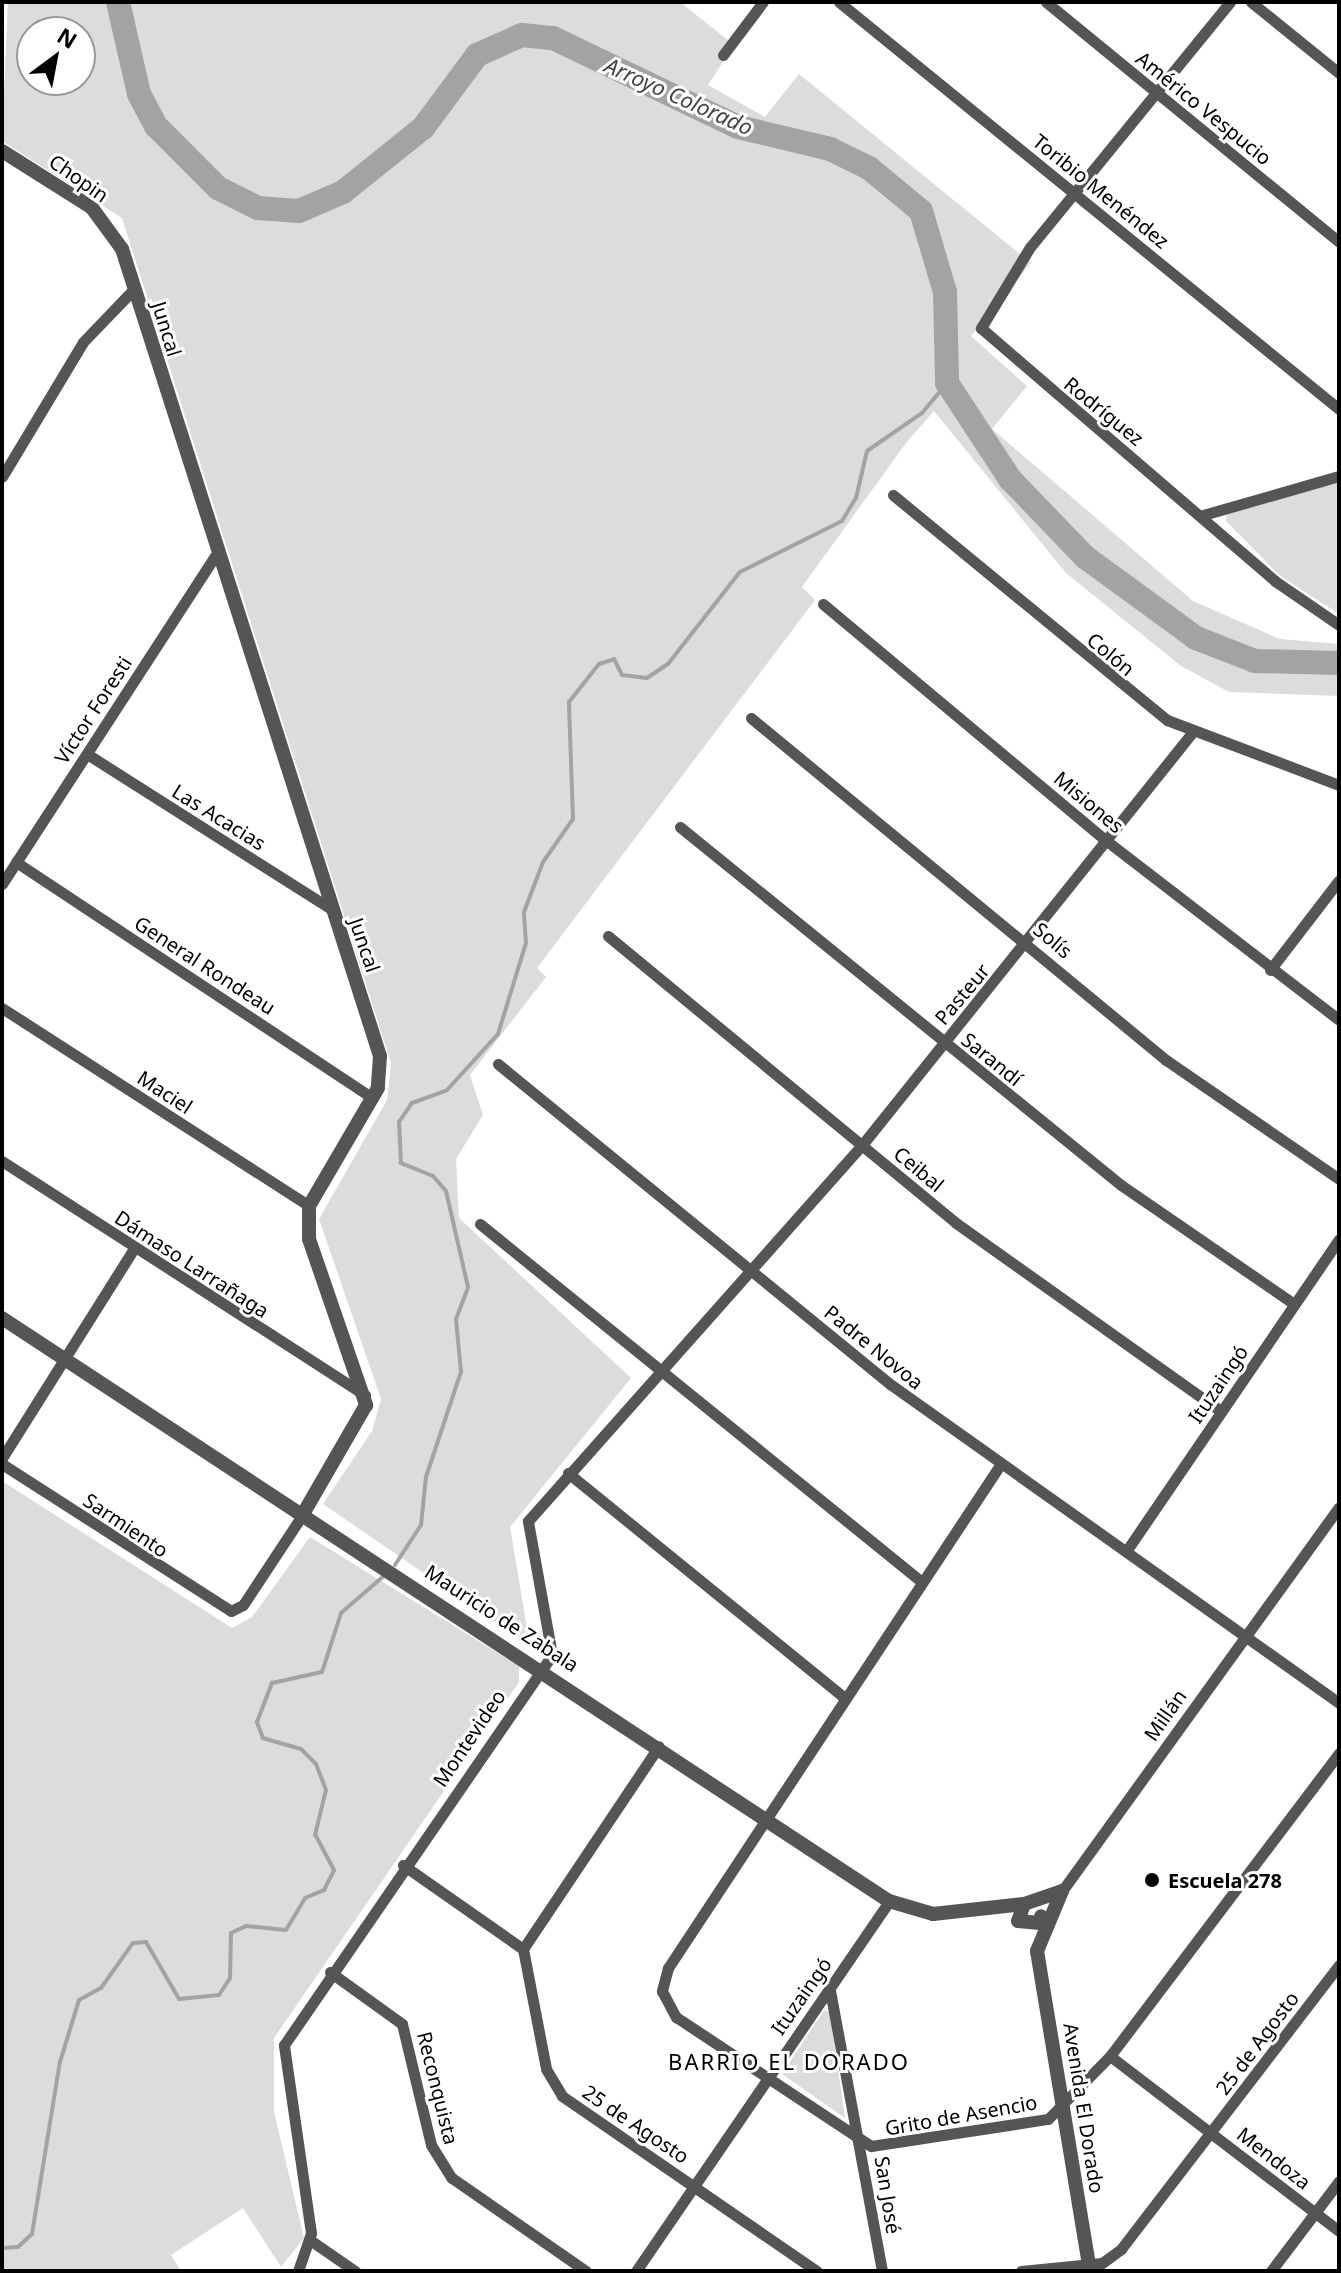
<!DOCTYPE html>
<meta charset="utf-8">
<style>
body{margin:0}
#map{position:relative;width:1341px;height:2273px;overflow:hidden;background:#fff;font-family:"Noto Sans",sans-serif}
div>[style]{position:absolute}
.green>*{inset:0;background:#dcdcdc}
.stream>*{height:4px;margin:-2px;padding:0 2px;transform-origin:2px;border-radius:2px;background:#a3a3a3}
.river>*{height:24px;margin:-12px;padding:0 12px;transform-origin:12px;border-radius:12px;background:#a3a3a3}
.minor>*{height:11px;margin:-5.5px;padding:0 5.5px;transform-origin:5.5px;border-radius:5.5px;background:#555}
.tertiary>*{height:14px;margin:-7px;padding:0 7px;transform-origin:7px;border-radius:7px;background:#555}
.dots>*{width:22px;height:22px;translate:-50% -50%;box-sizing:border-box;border:4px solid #fff;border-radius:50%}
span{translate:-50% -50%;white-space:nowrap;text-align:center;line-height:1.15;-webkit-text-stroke:6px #fff;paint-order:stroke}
.street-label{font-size:20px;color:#000}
.poi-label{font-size:20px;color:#000;font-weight:700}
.left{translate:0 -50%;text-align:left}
.water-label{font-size:22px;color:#444;font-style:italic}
.neighbourhood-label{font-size:22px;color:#000;letter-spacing:2px}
.frame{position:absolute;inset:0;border:4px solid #000;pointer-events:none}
.north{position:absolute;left:16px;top:16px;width:80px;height:80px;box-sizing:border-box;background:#fff;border:2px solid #999;border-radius:50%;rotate:32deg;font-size:22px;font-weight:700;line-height:32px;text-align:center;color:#000}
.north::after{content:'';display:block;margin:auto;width:28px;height:36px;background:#000;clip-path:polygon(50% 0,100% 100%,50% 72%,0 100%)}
</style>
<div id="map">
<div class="green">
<div style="clip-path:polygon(evenodd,8px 2px,680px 2px,734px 45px,708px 85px,765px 117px,799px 74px,1031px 263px,971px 336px,1027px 386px,992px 429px,1193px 601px,1280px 639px,1339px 644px,1339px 696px,1229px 692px,1181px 666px,1066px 573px,934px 411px,906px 443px,802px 587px,815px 600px,537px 968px,546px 977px,470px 1075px,483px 1115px,456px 1159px,459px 1218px,631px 1378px,510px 1527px,530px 1646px,323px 1504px,372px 1431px,381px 1399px,319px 1219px,387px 1100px,391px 1063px,122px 218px,2px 141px,8px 2px,32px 32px,80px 32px,80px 80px,32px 80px,32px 32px)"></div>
<div style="clip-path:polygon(1339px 483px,1339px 614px,1279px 575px,1226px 521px,1227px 512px)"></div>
<div style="clip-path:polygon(2px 1481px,232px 1628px,252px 1617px,310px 1537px,519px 1666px,519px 1682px,274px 2038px,274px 2112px,304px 2238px,281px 2267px,243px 2208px,171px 2255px,181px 2271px,2px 2271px)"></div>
<div style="clip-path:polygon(824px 2010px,830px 2012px,845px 2118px,782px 2074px)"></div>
</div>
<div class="stream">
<div style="left:395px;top:1565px;width:48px;rotate:-57deg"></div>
<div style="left:421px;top:1525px;width:48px;rotate:-84.1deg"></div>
<div style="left:426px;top:1477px;width:111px;rotate:-71.6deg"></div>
<div style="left:461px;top:1372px;width:53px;rotate:-95.4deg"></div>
<div style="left:456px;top:1319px;width:34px;rotate:-69deg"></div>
<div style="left:468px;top:1287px;width:98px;rotate:-102.9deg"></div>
<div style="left:446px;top:1191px;width:20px;rotate:-131deg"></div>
<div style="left:433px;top:1176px;width:35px;rotate:-158deg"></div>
<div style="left:401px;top:1163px;width:41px;rotate:-92.8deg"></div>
<div style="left:399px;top:1122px;width:23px;rotate:-56deg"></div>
<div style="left:412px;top:1103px;width:37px;rotate:-20deg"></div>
<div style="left:447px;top:1090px;width:76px;rotate:-47.7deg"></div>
<div style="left:498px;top:1034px;width:95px;rotate:-72.9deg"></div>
<div style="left:526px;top:943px;width:31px;rotate:-94deg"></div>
<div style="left:524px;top:912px;width:53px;rotate:-69.2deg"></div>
<div style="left:543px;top:862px;width:52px;rotate:-55.1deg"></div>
<div style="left:573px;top:819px;width:117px;rotate:-92deg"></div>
<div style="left:569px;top:702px;width:48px;rotate:-51.7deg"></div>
<div style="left:599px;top:664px;width:16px;rotate:-18deg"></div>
<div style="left:614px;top:659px;width:18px;rotate:63deg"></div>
<div style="left:622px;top:675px;width:25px;rotate:7deg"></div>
<div style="left:647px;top:678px;width:25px;rotate:-34deg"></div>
<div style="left:668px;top:664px;width:117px;rotate:-52deg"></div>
<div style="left:740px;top:572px;width:114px;rotate:-26.6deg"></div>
<div style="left:842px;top:521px;width:27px;rotate:-59deg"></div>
<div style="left:856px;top:498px;width:48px;rotate:-76.8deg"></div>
<div style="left:867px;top:451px;width:67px;rotate:-34.6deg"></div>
<div style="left:922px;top:413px;width:39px;rotate:-50deg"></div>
<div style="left:2px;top:2248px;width:16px;rotate:-4deg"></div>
<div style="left:18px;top:2247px;width:19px;rotate:-43deg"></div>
<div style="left:32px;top:2234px;width:174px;rotate:-80.8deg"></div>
<div style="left:60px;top:2062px;width:65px;rotate:-73deg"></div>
<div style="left:79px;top:2000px;width:25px;rotate:-29deg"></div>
<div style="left:101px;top:1988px;width:55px;rotate:-54.6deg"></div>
<div style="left:133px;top:1943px;width:13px;rotate:-4deg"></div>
<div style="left:146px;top:1942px;width:66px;rotate:59.9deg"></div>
<div style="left:179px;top:1999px;width:40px;rotate:-5.7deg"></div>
<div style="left:219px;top:1995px;width:20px;rotate:-57deg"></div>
<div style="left:230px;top:1978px;width:45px;rotate:-88.7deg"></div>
<div style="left:231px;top:1933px;width:17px;rotate:-25deg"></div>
<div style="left:246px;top:1926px;width:40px;rotate:5.7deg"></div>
<div style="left:286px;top:1930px;width:37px;rotate:-59deg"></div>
<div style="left:305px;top:1898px;width:21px;rotate:-23deg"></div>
<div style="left:324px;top:1890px;width:22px;rotate:-63deg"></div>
<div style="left:334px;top:1870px;width:40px;rotate:-118deg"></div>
<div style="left:315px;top:1835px;width:46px;rotate:-76.3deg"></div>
<div style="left:326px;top:1790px;width:28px;rotate:-111deg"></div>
<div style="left:316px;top:1764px;width:21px;rotate:-135deg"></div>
<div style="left:301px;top:1749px;width:40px;rotate:-164deg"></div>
<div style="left:263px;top:1738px;width:17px;rotate:-111deg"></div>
<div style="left:257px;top:1722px;width:42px;rotate:-69deg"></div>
<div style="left:272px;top:1683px;width:51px;rotate:-12.4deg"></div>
<div style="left:322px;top:1672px;width:62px;rotate:-72.1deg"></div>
<div style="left:341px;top:1613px;width:58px;rotate:-40.8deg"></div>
</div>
<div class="river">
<div style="left:118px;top:2px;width:94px;rotate:77.1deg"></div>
<div style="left:139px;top:94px;width:36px;rotate:62deg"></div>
<div style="left:156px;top:126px;width:88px;rotate:45deg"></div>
<div style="left:218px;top:188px;width:45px;rotate:26.6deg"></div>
<div style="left:258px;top:208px;width:41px;rotate:4.2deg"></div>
<div style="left:299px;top:211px;width:48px;rotate:-23.4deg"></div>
<div style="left:343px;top:192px;width:102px;rotate:-38.7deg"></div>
<div style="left:423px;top:128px;width:91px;rotate:-53.5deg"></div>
<div style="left:477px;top:55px;width:49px;rotate:-24deg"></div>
<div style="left:522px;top:35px;width:31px;rotate:6deg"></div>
<div style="left:553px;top:38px;width:205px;rotate:25.7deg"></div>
<div style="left:738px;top:127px;width:95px;rotate:13.4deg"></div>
<div style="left:830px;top:149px;width:43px;rotate:26deg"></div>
<div style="left:869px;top:168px;width:67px;rotate:39.6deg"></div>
<div style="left:921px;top:211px;width:84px;rotate:73.5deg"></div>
<div style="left:945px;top:292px;width:91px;rotate:88.7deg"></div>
<div style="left:947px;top:383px;width:115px;rotate:56.7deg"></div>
<div style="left:1010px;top:479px;width:108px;rotate:46.1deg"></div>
<div style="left:1085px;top:557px;width:137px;rotate:36.1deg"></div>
<div style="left:1196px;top:638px;width:63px;rotate:21.3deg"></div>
<div style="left:1255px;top:661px;width:84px;rotate:1.4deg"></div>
</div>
<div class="minor">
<div style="left:839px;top:2px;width:645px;rotate:39.15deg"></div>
<div style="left:1046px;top:2px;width:379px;rotate:39.3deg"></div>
<div style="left:1230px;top:2px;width:316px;rotate:129.2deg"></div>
<div style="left:1030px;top:247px;width:95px;rotate:121.2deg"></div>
<div style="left:981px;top:328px;width:388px;rotate:40.7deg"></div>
<div style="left:1275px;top:581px;width:78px;rotate:34.5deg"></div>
<div style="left:1251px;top:2px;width:113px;rotate:38.9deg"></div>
<div style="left:723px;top:55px;width:66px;rotate:-53deg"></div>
<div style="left:2px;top:477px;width:157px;rotate:-59deg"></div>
<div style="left:83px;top:342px;width:74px;rotate:-46.1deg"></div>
<div style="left:893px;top:495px;width:355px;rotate:39.4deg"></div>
<div style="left:1167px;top:720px;width:184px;rotate:20.7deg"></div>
<div style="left:1203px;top:515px;width:141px;rotate:-16deg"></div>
<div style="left:823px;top:604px;width:371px;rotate:39.9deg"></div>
<div style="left:1108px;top:842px;width:292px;rotate:37.6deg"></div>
<div style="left:751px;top:718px;width:538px;rotate:39.49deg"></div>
<div style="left:1166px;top:1060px;width:210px;rotate:34.5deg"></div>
<div style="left:87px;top:754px;width:291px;rotate:32.4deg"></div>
<div style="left:680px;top:827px;width:568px;rotate:39.07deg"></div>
<div style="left:1121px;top:1185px;width:210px;rotate:34.5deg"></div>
<div style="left:16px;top:862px;width:428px;rotate:33.5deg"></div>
<div style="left:2px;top:884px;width:391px;rotate:-57deg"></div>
<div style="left:608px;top:936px;width:451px;rotate:39.5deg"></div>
<div style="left:956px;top:1223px;width:325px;rotate:35.4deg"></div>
<div style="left:1270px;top:970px;width:113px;rotate:-52.5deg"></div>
<div style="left:2px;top:1008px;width:365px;rotate:32.8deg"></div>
<div style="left:498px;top:1064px;width:506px;rotate:39.23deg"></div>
<div style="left:890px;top:1384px;width:551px;rotate:35.39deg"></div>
<div style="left:2px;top:1161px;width:432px;rotate:32.8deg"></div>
<div style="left:480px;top:1224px;width:569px;rotate:39.01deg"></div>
<div style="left:2px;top:1458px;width:248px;rotate:-57.8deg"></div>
<div style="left:2px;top:1464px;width:272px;rotate:32.7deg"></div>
<div style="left:231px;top:1611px;width:13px;rotate:-27deg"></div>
<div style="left:243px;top:1605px;width:109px;rotate:-56.6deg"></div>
<div style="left:1000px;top:1465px;width:603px;rotate:123.43deg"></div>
<div style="left:668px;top:1968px;width:24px;rotate:105deg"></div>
<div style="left:662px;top:1991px;width:30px;rotate:62deg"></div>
<div style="left:676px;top:2017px;width:234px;rotate:33.5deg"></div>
<div style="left:871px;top:2146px;width:179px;rotate:-8.7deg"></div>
<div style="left:1048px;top:2119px;width:88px;rotate:-45.5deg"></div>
<div style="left:1110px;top:2056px;width:380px;rotate:-52.9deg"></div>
<div style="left:568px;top:1473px;width:357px;rotate:39.1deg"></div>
<div style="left:1127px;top:1550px;width:376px;rotate:-55.7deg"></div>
<div style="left:403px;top:1865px;width:146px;rotate:35deg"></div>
<div style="left:523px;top:1949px;width:122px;rotate:79.1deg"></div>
<div style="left:546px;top:2069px;width:31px;rotate:59deg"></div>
<div style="left:562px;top:2096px;width:309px;rotate:34.5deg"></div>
<div style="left:1062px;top:1891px;width:473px;rotate:-54.2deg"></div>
<div style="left:523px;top:1949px;width:244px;rotate:-56.2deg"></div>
<div style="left:330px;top:1972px;width:89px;rotate:35.8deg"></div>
<div style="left:402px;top:2024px;width:124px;rotate:76.5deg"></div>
<div style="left:431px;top:2145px;width:39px;rotate:58deg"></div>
<div style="left:452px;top:2178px;width:163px;rotate:34.8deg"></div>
<div style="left:829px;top:1985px;width:291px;rotate:79.5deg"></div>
<div style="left:1110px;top:2056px;width:288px;rotate:37.4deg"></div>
<div style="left:310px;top:2240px;width:55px;rotate:34.6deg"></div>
<div style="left:298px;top:2271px;width:40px;rotate:-71.1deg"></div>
<div style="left:311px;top:2233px;width:190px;rotate:-98.2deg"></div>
<div style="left:284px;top:2045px;width:473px;rotate:-55.5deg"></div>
<div style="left:552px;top:1655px;width:136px;rotate:-100.2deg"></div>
<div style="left:528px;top:1521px;width:503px;rotate:-48.39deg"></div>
<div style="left:862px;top:1145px;width:526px;rotate:-51.32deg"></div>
<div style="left:636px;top:2271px;width:448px;rotate:-55.6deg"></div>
<div style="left:1021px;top:2271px;width:81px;rotate:-5.6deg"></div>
<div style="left:1102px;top:2263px;width:24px;rotate:-36deg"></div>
<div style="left:1121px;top:2249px;width:358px;rotate:-52.5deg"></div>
<div style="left:1271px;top:2271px;width:113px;rotate:-52.9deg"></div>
</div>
<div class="tertiary">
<div style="left:2px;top:151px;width:107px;rotate:32.3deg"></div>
<div style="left:92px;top:208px;width:51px;rotate:53.8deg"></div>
<div style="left:122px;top:249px;width:847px;rotate:72.27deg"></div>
<div style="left:380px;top:1056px;width:32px;rotate:94deg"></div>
<div style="left:378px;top:1088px;width:137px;rotate:120.3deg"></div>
<div style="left:309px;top:1206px;width:33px;rotate:90deg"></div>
<div style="left:309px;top:1239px;width:176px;rotate:71deg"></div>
<div style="left:366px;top:1405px;width:126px;rotate:120deg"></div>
<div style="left:2px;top:1318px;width:1061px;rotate:33.32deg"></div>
<div style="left:889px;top:1901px;width:46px;rotate:16.5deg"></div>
<div style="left:933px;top:1914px;width:92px;rotate:-6.3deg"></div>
<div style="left:1024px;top:1904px;width:40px;rotate:-18.9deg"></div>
<div style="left:1062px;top:1891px;width:65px;rotate:112.6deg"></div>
<div style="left:1037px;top:1951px;width:324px;rotate:80.6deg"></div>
<div style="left:1024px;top:1904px;width:18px;rotate:109deg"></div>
<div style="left:1018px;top:1921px;width:25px;rotate:5deg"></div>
<div style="left:1043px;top:1923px;width:7px;rotate:-106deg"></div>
</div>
<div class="dots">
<div style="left:1152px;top:1880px;background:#000"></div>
</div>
<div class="street-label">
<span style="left:1204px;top:108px;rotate:39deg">Américo Vespucio</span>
<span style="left:79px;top:178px;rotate:35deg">Chopin</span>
<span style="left:1101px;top:191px;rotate:39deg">Toribio Menéndez</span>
<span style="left:167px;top:329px;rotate:73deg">Juncal</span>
<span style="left:1104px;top:411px;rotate:39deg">Rodríguez</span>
<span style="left:1111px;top:654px;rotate:40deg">Colón</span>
<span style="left:93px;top:710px;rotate:-57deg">Víctor Foresti</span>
<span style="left:1089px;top:802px;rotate:40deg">Misiones</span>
<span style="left:219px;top:817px;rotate:32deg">Las Acacias</span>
<span style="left:1053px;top:940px;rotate:40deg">Solís</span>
<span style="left:365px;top:945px;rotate:71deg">Juncal</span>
<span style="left:205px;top:965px;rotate:33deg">General Rondeau</span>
<span style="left:962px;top:994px;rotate:-50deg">Pasteur</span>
<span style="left:992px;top:1059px;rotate:39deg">Sarandí</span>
<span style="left:165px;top:1092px;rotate:33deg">Maciel</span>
<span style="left:919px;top:1169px;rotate:40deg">Ceibal</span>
<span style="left:192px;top:1264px;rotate:33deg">Dámaso Larrañaga</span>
<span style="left:874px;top:1347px;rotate:39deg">Padre Novoa</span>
<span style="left:1218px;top:1384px;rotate:-56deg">Ituzaingó</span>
<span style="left:126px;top:1525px;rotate:34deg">Sarmiento</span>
<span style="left:502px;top:1618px;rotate:33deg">Mauricio de Zabala</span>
<span style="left:1165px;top:1715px;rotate:-55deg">Millán</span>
<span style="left:469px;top:1738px;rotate:-56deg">Montevideo</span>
<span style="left:801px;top:1996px;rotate:-55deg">Ituzaingó</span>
<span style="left:1257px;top:2043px;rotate:-53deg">25 de Agosto</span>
<span style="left:438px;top:2088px;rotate:76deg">Reconquista</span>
<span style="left:1084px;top:2108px;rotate:81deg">Avenida El Dorado</span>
<span style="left:961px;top:2115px;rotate:-10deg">Grito de Asencio</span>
<span style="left:636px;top:2124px;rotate:34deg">25 de Agosto</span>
<span style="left:1274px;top:2158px;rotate:38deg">Mendoza</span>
<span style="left:888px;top:2195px;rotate:81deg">San José</span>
</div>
<div class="poi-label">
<span class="left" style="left:1168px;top:1880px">Escuela 278</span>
</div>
<div class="water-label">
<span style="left:679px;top:96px;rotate:24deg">Arroyo Colorado</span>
</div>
<div class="neighbourhood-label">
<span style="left:789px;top:2062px">BARRIO EL DORADO</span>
</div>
<div class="frame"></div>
<div class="north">N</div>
</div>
